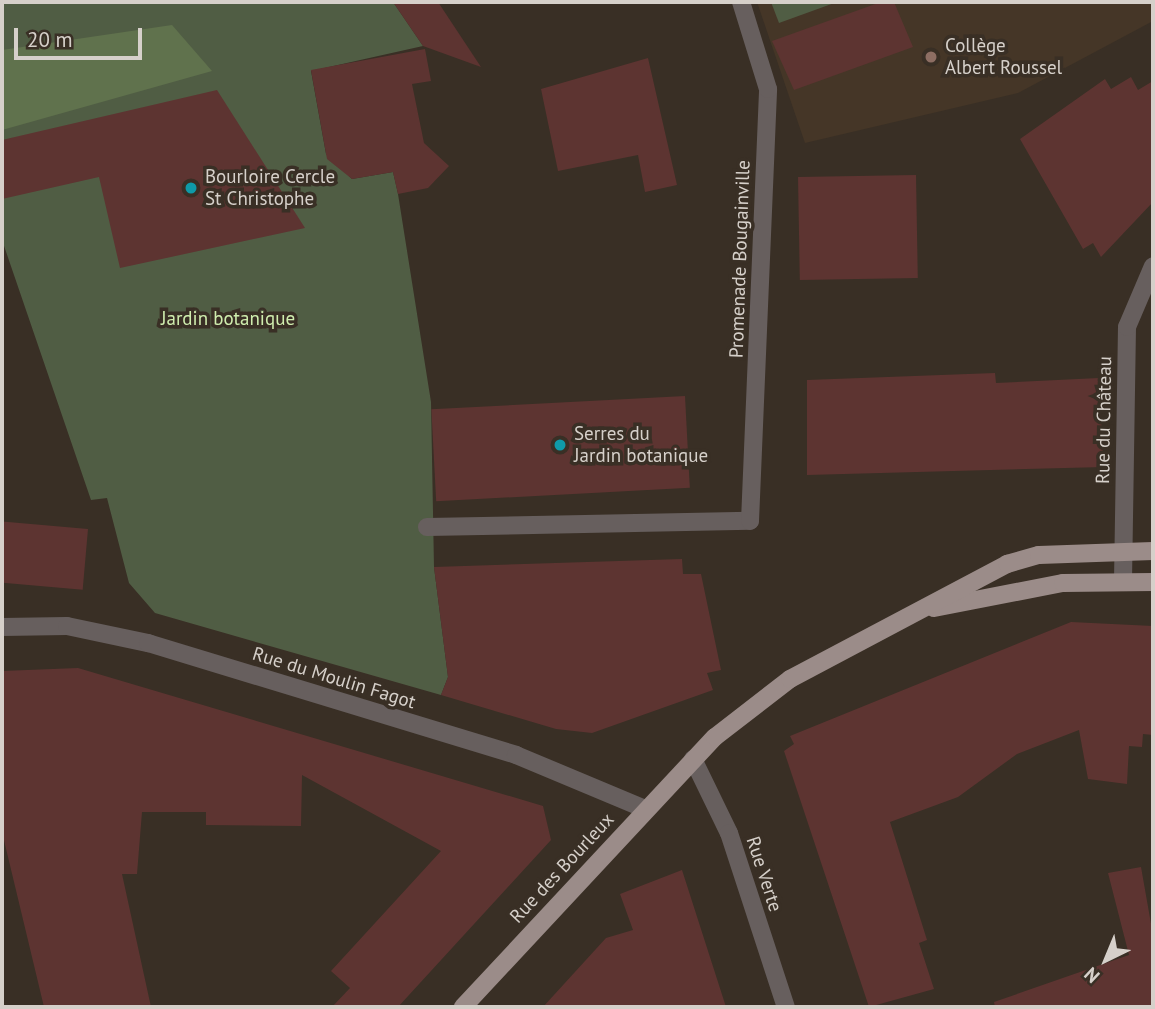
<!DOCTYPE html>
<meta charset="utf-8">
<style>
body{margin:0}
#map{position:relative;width:1155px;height:1009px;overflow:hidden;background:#392f25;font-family:"PT Sans",sans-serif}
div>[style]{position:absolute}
.built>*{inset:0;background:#453627}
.green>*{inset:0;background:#505d44}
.forest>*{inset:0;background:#60724d}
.building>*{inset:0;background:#5d3431;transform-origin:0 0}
.minor>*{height:18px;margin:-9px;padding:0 9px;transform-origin:9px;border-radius:9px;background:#675f5e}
.major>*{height:18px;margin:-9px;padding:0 9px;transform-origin:9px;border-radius:9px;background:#9b8c89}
.dots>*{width:19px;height:19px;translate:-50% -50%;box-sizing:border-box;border:4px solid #392f25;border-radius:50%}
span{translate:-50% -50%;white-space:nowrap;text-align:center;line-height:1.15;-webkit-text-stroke:7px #392f25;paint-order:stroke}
.poi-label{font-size:19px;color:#d6d0ca}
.left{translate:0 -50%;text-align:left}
.street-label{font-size:19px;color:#d6d0ca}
.park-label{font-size:19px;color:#cfedae}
.frame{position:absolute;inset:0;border:4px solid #d6d0ca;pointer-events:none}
.north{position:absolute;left:1071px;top:925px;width:70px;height:70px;-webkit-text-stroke:5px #392f25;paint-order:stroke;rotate:223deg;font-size:19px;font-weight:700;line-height:28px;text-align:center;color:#d6d0ca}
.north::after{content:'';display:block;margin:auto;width:24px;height:32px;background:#d6d0ca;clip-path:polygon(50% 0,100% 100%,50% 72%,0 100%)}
.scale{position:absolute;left:14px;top:28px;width:128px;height:32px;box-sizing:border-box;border:4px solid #d6d0ca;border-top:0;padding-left:9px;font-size:21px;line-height:24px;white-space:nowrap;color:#d6d0ca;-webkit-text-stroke:5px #392f25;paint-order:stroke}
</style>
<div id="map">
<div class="built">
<div style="clip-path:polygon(757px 2px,1153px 2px,1153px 21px,1018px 93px,805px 143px)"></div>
</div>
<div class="green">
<div style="clip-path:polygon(2px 2px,393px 2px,423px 46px,311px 71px,326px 154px,352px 179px,393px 172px,398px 194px,431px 402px,434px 567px,448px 677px,441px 695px,155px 613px,129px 583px,107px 498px,91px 500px,2px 240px)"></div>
<div style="clip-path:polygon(771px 2px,837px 2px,779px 23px)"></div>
</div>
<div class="forest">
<div style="clip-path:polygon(172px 25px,212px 71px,2px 130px,2px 50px)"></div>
</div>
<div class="building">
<div style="clip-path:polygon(393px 2px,438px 2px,481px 67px,423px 46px)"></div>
<div style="clip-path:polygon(881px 2px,894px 2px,913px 47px,794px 90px,772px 41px)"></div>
<div style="clip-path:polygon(425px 49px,431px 81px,412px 84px,424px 143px,449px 166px,428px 188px,398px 194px,393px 172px,352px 179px,327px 159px,311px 70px)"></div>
<div style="clip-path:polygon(648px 58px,677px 185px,645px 192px,638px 155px,558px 171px,541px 89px)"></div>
<div style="clip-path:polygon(1131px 77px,1138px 90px,1153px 81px,1153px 202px,1101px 257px,1093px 243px,1083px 249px,1020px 139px,1105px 79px,1111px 89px)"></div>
<div style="clip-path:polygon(217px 90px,305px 228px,120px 268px,99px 177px,2px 199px,2px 140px)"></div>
<div style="left:916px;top:175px;width:103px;height:118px;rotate:89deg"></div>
<div style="clip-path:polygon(995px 373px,996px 383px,1099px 378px,1104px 467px,807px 475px,807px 380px)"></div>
<div style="left:685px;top:396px;width:92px;height:254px;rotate:87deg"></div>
<div style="left:88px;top:529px;width:61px;height:86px;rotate:95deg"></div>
<div style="clip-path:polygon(682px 559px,683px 574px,701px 574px,721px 670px,707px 673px,713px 690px,592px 733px,556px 729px,441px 695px,448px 677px,434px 567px)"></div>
<div style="clip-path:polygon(1071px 622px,1153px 626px,1153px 735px,1143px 734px,1142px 747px,1129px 746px,1127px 784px,1088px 779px,1079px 730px,1017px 754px,958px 797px,890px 822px,927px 940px,919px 943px,934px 989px,869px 1007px,784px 751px,794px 744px,790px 736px)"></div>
<div style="clip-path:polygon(78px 668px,543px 806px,551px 840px,398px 1007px,332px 1007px,350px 988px,331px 971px,441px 851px,302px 775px,301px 826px,206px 825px,206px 812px,142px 812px,137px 874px,122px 874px,151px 1007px,44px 1007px,2px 832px,2px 671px)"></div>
<div style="clip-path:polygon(1141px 867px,1153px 935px,1153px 1007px,995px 1007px,994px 1002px,1129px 955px,1108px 873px)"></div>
<div style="clip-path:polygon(682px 870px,726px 1007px,543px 1007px,606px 938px,633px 930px,620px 894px)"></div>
</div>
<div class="minor">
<div style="left:427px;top:527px;width:323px;rotate:-1.1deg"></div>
<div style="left:750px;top:521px;width:432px;rotate:-87.6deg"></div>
<div style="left:768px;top:89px;width:91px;rotate:-107.2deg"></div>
<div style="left:1123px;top:581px;width:254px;rotate:-89.1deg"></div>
<div style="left:1127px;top:327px;width:66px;rotate:-66.9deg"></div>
<div style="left:2px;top:627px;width:65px;rotate:-0.9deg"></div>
<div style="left:67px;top:626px;width:83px;rotate:11.9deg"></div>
<div style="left:148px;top:643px;width:385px;rotate:16.9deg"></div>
<div style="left:516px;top:755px;width:140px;rotate:22.7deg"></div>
<div style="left:693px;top:759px;width:82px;rotate:64.1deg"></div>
<div style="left:729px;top:833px;width:183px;rotate:71.9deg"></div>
</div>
<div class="major">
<div style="left:934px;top:608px;width:131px;rotate:-11deg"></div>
<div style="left:1063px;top:583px;width:90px;rotate:-0.6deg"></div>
<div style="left:463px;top:1007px;width:369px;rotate:-47deg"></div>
<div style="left:715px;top:737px;width:95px;rotate:-37.7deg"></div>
<div style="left:790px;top:679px;width:246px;rotate:-27.9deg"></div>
<div style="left:1007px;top:564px;width:33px;rotate:-16deg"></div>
<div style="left:1039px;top:555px;width:114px;rotate:-2deg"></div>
</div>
<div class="dots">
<div style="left:931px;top:57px;background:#8d6e63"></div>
<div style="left:191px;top:188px;background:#0f9aa8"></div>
<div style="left:560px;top:445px;background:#0f9aa8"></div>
</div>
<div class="poi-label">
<span class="left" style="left:945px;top:57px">Collège<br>Albert Roussel</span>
<span class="left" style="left:205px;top:188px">Bourloire Cercle<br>St Christophe</span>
<span class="left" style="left:574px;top:445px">Serres du<br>Jardin botanique</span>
</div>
<div class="street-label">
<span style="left:740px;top:259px;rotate:-88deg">Promenade Bougainville</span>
<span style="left:1104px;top:420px;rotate:-89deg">Rue du Château</span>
<span style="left:334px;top:678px;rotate:17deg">Rue du Moulin Fagot</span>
<span style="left:562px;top:868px;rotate:-47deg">Rue des Bourleux</span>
<span style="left:764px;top:874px;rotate:72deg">Rue Verte</span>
</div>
<div class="park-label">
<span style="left:228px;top:319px">Jardin botanique</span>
</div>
<div class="frame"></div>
<div class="north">N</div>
<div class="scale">20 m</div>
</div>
